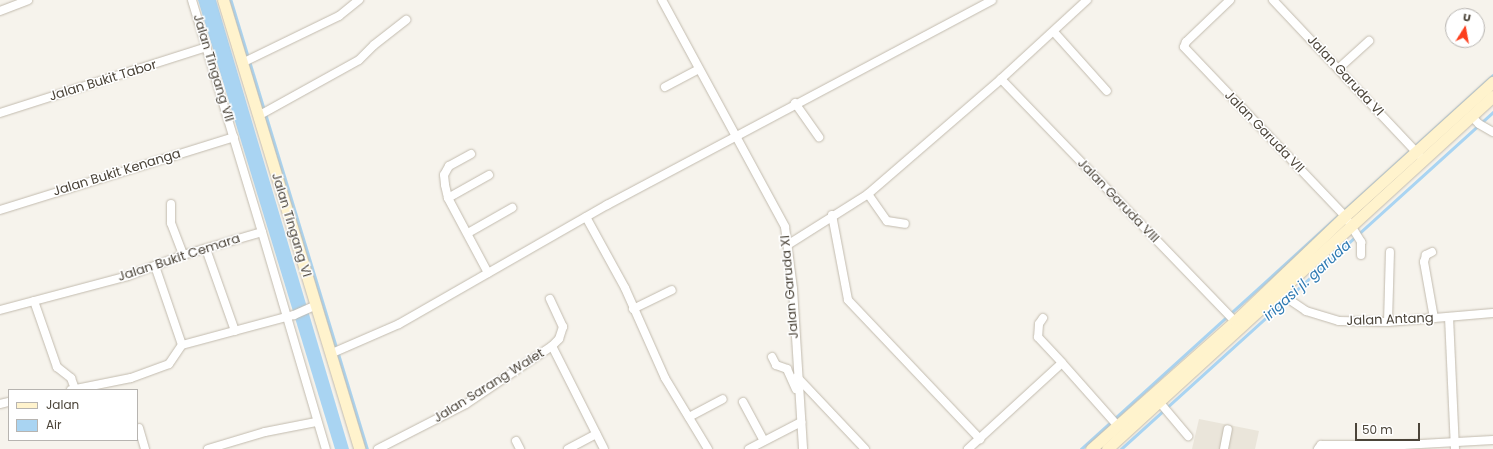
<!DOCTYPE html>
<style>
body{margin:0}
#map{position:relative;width:1493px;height:449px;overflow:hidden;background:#f6f3ec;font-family:Poppins,sans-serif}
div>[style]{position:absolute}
.residential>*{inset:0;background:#eae5da}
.water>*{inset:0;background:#a9d4f2}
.stream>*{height:2.5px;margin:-1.25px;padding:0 1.25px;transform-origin:1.25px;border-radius:1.25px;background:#a9d4f2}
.roads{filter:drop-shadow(0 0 1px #c2bbae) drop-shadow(0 0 1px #c2bbae)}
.street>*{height:8px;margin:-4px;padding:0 4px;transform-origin:4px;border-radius:4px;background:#fff}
.secondary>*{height:11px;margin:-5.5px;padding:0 5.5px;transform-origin:5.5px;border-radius:5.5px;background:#fff3cd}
span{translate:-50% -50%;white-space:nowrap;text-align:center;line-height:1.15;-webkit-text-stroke:3px #fff;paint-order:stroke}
.street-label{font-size:13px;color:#4b4439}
.water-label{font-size:14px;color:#2e7ab2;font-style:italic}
.legend{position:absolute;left:8px;top:389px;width:130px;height:52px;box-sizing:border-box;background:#fff;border:1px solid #b7b4b0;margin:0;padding:5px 7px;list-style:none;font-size:12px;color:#4b4439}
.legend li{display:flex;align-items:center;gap:8px;height:20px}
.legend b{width:20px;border:1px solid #b7b4b0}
.north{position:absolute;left:1445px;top:8px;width:40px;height:40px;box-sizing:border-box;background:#fff;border:1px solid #b7b4b0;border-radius:50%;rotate:11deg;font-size:11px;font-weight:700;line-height:16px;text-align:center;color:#4b4439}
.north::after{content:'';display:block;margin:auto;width:14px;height:18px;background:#fc3f1d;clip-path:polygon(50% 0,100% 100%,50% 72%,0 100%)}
.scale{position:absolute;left:1355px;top:423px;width:65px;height:18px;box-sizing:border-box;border:2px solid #4b4439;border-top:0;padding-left:5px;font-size:12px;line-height:14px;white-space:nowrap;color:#4b4439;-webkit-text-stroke:3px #fff;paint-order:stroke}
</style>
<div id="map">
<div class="residential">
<div style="clip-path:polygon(1199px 419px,1259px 431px,1255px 449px,1192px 449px)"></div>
</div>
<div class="water">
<div style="clip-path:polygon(198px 0,216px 0,349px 449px,335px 449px)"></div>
</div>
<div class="stream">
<div style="left:231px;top:0;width:469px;rotate:73.1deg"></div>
<div style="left:1081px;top:449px;width:556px;rotate:-42.23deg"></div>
<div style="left:1121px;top:449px;width:502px;rotate:-42.17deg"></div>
</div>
<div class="roads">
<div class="street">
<div style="left:662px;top:0;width:258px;rotate:61.5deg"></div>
<div style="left:785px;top:227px;width:63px;rotate:82.6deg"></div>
<div style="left:793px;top:289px;width:160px;rotate:86.4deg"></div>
<div style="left:1230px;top:0;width:61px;rotate:136.3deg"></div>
<div style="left:1186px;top:42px;width:5px;rotate:112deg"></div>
<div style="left:1184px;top:47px;width:233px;rotate:46.4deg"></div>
<div style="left:1345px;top:216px;width:31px;rotate:58deg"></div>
<div style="left:1361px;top:242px;width:13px;rotate:90deg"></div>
<div style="left:1273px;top:0;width:213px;rotate:46.7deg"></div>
<div style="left:0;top:11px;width:30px;rotate:-21deg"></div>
<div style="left:1054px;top:32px;width:79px;rotate:48.1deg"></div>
<div style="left:242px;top:63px;width:108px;rotate:-25.9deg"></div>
<div style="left:339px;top:16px;width:26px;rotate:-39deg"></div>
<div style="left:1338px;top:69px;width:42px;rotate:-42.1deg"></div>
<div style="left:1001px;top:79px;width:337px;rotate:46deg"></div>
<div style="left:665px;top:87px;width:38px;rotate:-28deg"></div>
<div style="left:795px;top:103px;width:42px;rotate:54.8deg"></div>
<div style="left:0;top:113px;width:217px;rotate:-17.7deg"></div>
<div style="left:258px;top:116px;width:115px;rotate:-29deg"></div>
<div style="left:359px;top:60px;width:21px;rotate:-45deg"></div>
<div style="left:374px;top:45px;width:41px;rotate:-38deg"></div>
<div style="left:1471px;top:116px;width:11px;rotate:45deg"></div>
<div style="left:1479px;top:124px;width:16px;rotate:30deg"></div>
<div style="left:471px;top:154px;width:25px;rotate:151deg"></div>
<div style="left:449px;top:166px;width:10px;rotate:119deg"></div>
<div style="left:444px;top:175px;width:10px;rotate:84deg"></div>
<div style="left:445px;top:185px;width:13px;rotate:77deg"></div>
<div style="left:448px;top:198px;width:85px;rotate:61.9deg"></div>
<div style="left:868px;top:194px;width:33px;rotate:55deg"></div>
<div style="left:887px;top:221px;width:18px;rotate:9deg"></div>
<div style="left:448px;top:198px;width:47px;rotate:-29.3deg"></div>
<div style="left:171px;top:204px;width:19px;rotate:90deg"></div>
<div style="left:171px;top:223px;width:34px;rotate:69deg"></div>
<div style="left:0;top:210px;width:245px;rotate:-17.3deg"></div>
<div style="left:832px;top:215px;width:86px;rotate:79.3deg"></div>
<div style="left:848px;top:300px;width:192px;rotate:46.5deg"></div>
<div style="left:586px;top:217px;width:81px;rotate:61.2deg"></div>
<div style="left:625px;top:288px;width:98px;rotate:66deg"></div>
<div style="left:665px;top:378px;width:83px;rotate:58.8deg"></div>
<div style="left:262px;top:232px;width:226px;rotate:73.6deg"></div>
<div style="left:468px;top:233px;width:51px;rotate:-29.6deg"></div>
<div style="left:789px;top:244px;width:93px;rotate:-32.3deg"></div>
<div style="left:868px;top:194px;width:176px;rotate:-40.8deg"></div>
<div style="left:1001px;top:79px;width:117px;rotate:-42.6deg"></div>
<div style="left:206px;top:249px;width:87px;rotate:70.5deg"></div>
<div style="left:1432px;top:252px;width:7px;rotate:153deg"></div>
<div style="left:1426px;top:255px;width:7px;rotate:106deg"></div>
<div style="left:1424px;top:262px;width:57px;rotate:79.9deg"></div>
<div style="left:155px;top:266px;width:83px;rotate:71.1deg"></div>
<div style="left:182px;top:345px;width:116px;rotate:-15deg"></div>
<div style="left:294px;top:315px;width:24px;rotate:-24deg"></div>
<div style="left:1278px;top:292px;width:34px;rotate:34deg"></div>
<div style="left:1306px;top:311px;width:34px;rotate:17deg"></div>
<div style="left:1339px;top:321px;width:49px;rotate:1.2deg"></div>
<div style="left:1388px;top:322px;width:105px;rotate:-4.9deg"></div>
<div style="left:34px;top:301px;width:70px;rotate:70.8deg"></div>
<div style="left:57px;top:367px;width:18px;rotate:38deg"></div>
<div style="left:71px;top:378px;width:12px;rotate:70deg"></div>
<div style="left:633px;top:309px;width:43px;rotate:-26deg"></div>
<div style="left:0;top:310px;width:132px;rotate:-14.9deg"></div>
<div style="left:128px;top:276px;width:59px;rotate:-20.9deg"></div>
<div style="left:183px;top:255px;width:82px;rotate:-16.2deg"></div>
<div style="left:262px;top:232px;width:242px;rotate:-106.8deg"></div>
<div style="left:1449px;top:317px;width:132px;rotate:87.4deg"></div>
<div style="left:1043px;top:318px;width:7px;rotate:124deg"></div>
<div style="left:1039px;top:324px;width:13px;rotate:94deg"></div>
<div style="left:1038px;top:337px;width:35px;rotate:47deg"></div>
<div style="left:1388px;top:322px;width:70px;rotate:-88.4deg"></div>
<div style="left:552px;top:346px;width:115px;rotate:63.2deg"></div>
<div style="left:330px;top:354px;width:75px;rotate:-23.5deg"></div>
<div style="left:399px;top:324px;width:240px;rotate:-29.8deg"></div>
<div style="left:607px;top:205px;width:436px;rotate:-28deg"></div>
<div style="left:772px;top:357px;width:9px;rotate:63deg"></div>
<div style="left:776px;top:365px;width:12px;rotate:20deg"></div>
<div style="left:787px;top:369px;width:22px;rotate:66deg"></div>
<div style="left:797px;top:377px;width:99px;rotate:46.6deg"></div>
<div style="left:71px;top:390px;width:61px;rotate:-11.3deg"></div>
<div style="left:131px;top:378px;width:40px;rotate:-20.2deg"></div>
<div style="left:169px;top:364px;width:23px;rotate:-56deg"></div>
<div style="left:1156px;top:398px;width:50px;rotate:49.9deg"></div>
<div style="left:743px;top:402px;width:44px;rotate:61.7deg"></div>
<div style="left:0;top:404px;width:9px;rotate:-13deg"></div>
<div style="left:689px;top:417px;width:38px;rotate:-28deg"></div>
<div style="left:139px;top:428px;width:22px;rotate:74deg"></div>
<div style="left:516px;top:441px;width:9px;rotate:63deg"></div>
<div style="left:208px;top:449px;width:59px;rotate:-16.6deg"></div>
<div style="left:265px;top:432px;width:52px;rotate:-11.1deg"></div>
<div style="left:378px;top:449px;width:99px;rotate:-27.1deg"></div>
<div style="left:466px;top:404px;width:104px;rotate:-34deg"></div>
<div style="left:552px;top:346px;width:10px;rotate:-45deg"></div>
<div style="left:559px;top:339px;width:13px;rotate:-72deg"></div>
<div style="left:563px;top:327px;width:31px;rotate:-115deg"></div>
<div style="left:568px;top:449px;width:32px;rotate:-28deg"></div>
<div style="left:749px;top:449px;width:59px;rotate:-27.4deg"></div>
<div style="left:968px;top:449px;width:127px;rotate:-42.5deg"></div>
<div style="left:1062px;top:363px;width:83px;rotate:48.4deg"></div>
<div style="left:1224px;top:449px;width:20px;rotate:-79deg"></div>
<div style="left:1318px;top:449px;width:5px;rotate:-53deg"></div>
<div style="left:1321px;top:445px;width:82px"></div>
<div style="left:1403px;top:445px;width:90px;rotate:-3.2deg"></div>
</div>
<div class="secondary">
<div style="left:223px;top:0;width:469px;rotate:73.1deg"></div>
<div style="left:1091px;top:449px;width:193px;rotate:-41.6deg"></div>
<div style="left:1235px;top:321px;width:152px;rotate:-43.7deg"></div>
<div style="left:1345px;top:216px;width:200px;rotate:-42.2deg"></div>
<div style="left:1107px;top:449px;width:523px;rotate:-42.44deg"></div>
</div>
</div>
<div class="street-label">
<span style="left:213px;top:68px;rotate:73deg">Jalan Tingang VII</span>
<span style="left:1345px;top:76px;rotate:47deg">Jalan Garuda VI</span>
<span style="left:103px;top:81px;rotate:-17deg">Jalan Bukit Tabor</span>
<span style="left:1264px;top:132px;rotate:46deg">Jalan Garuda VII</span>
<span style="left:117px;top:173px;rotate:-17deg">Jalan Bukit Kenanga</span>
<span style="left:1118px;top:201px;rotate:46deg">Jalan Garuda VIII</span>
<span style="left:291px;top:225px;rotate:73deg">Jalan Tingang VI</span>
<span style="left:179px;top:258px;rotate:-18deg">Jalan Bukit Cemara</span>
<span style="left:790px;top:287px;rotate:-95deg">Jalan Garuda XI</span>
<span style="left:1390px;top:320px;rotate:-2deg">Jalan Antang</span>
<span style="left:489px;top:386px;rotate:-32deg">Jalan Sarang Walet</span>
</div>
<div class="water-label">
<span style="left:1307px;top:280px;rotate:-42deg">irigasi jl. garuda</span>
</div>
<ul class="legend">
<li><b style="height:5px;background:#fff3cd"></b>Jalan</li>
<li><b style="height:11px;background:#a9d4f2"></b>Air</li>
</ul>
<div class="north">U</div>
<div class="scale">50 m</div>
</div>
